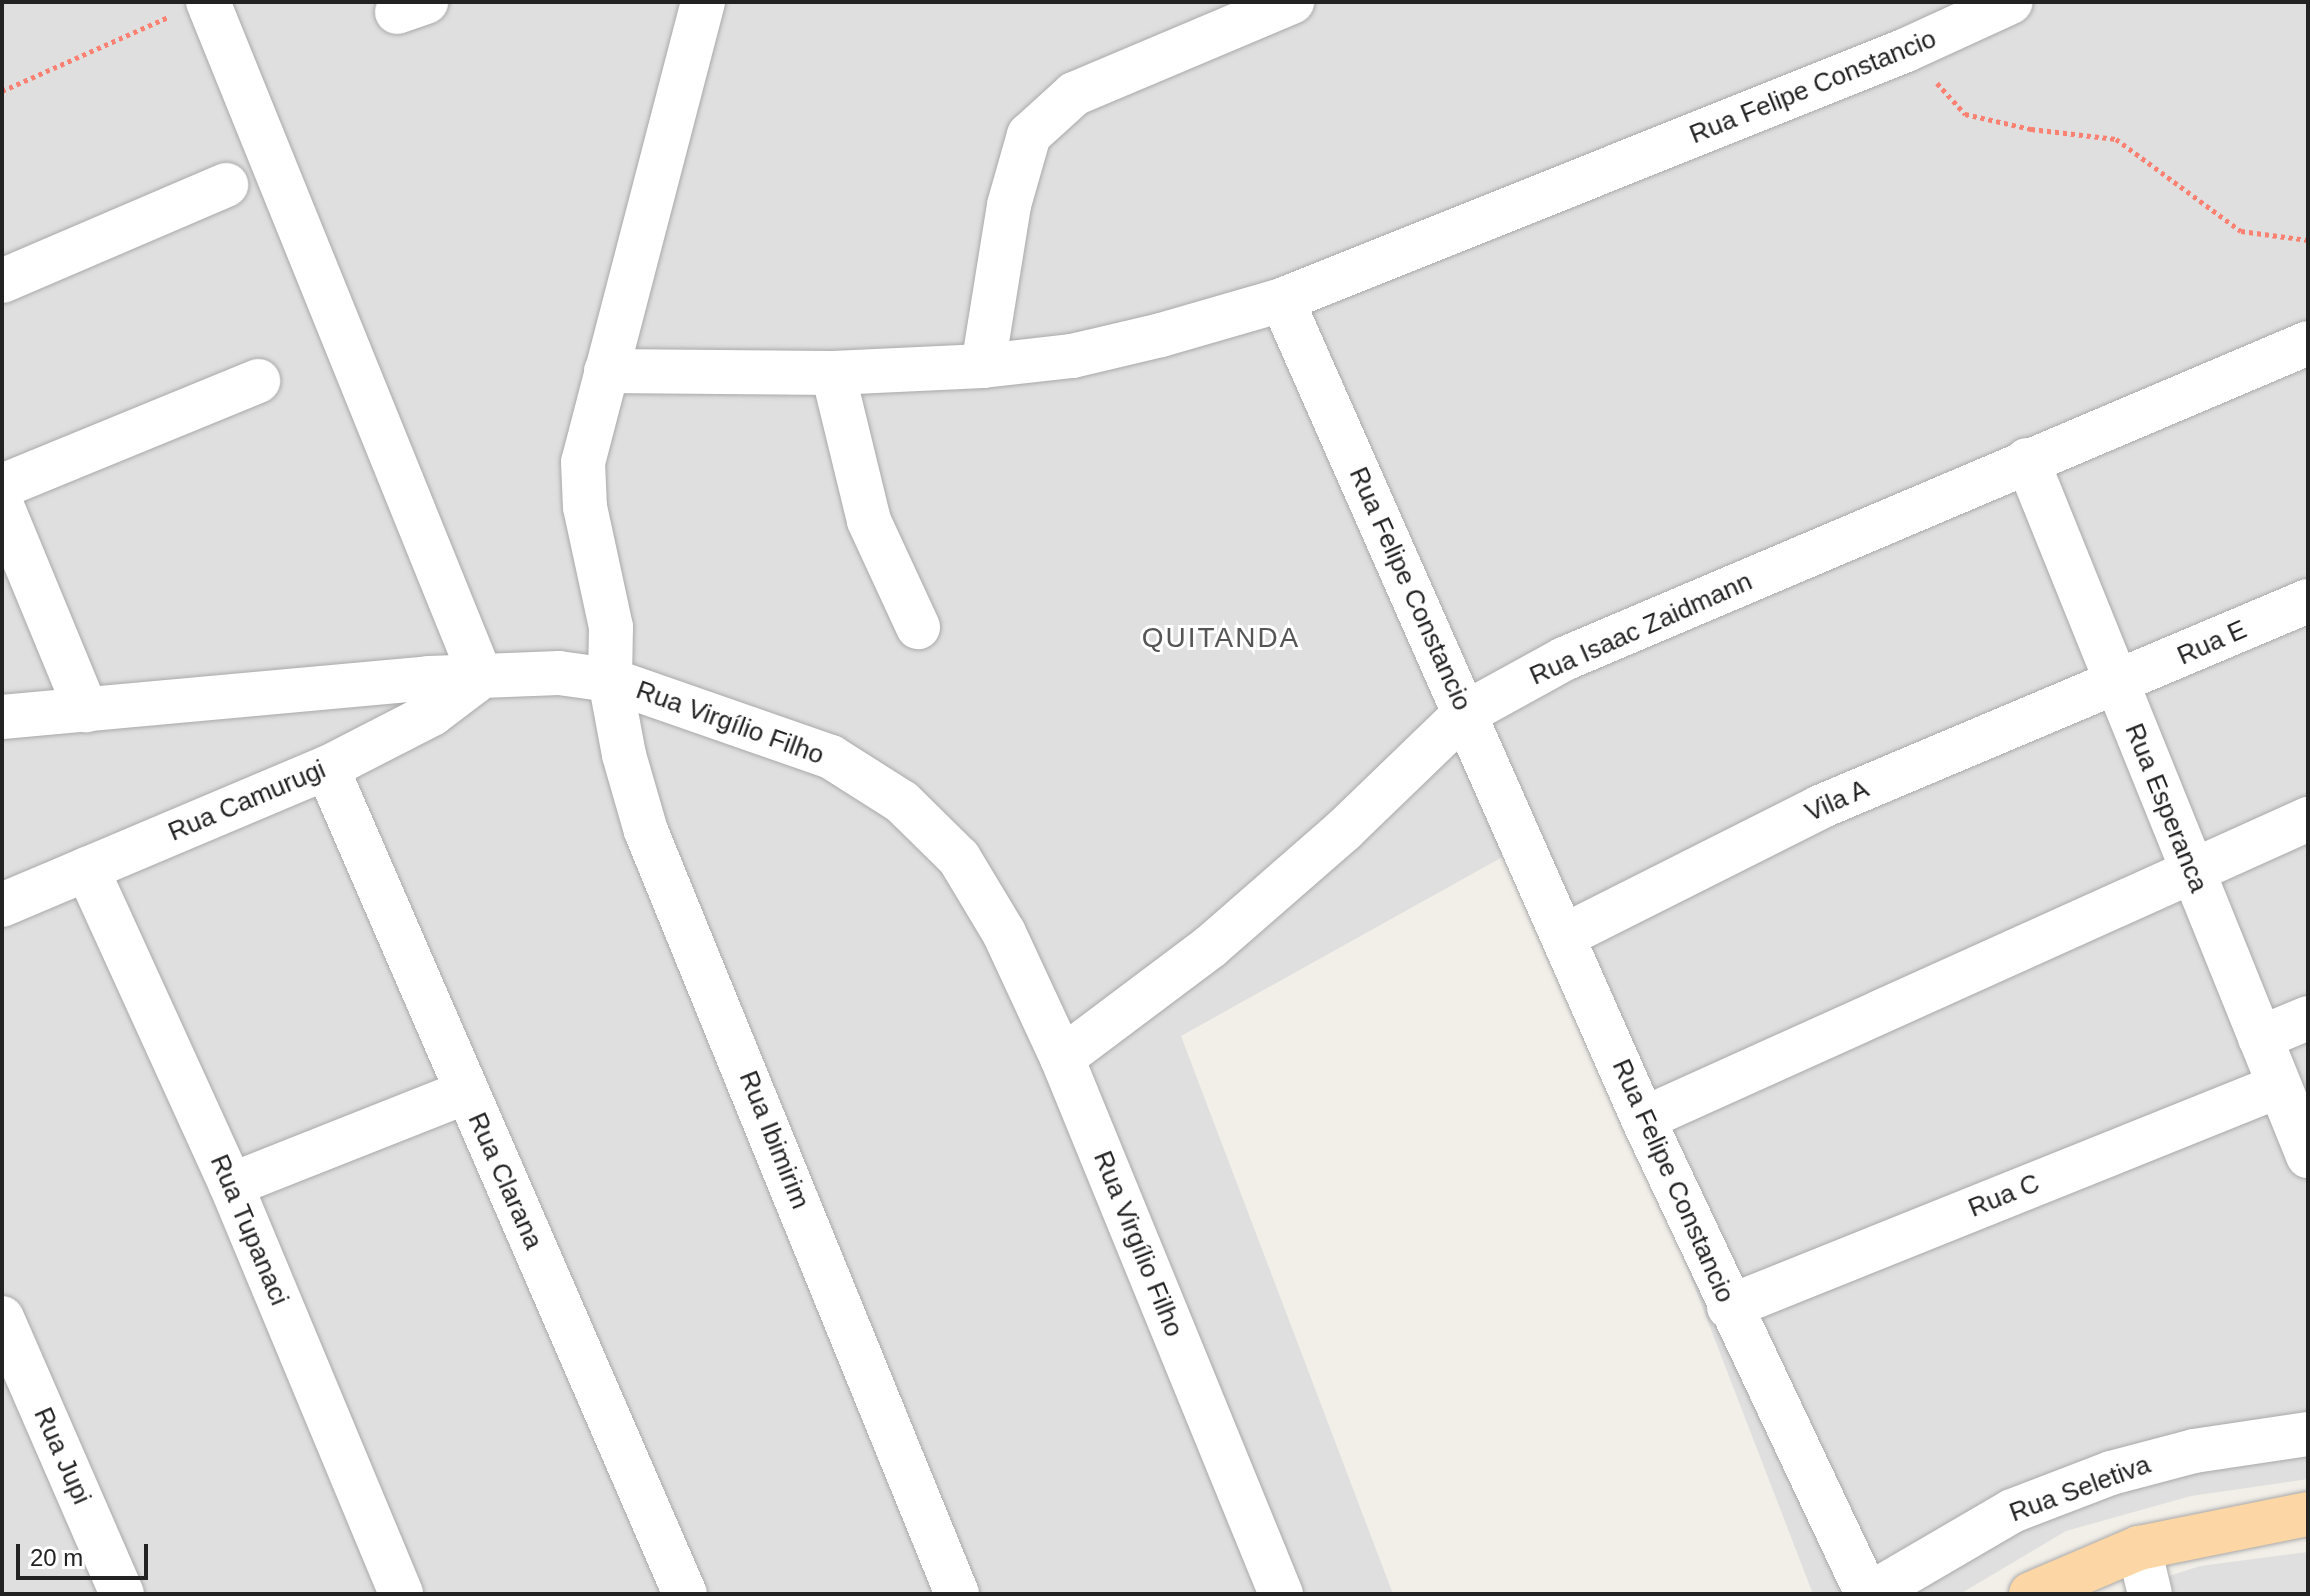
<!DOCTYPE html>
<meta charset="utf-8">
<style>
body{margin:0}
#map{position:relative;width:2310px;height:1596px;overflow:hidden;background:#f2efe9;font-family:Helvetica,sans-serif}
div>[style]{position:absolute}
.residential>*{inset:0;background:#e0dfdf}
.path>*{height:5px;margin-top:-2.5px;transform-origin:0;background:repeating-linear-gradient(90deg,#fa8072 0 4px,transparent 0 8px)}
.roads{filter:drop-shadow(0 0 2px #a9a9a9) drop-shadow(0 0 2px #a9a9a9)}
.minor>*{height:44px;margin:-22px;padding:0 22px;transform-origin:22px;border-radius:22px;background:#fff}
.major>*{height:44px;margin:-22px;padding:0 22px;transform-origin:22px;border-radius:22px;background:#fcd6a4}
span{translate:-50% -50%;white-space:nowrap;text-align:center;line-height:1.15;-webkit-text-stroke:6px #fff;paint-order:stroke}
.street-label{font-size:26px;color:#222}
.neighbourhood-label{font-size:28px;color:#555;letter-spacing:2px}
.frame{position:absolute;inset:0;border:4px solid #222;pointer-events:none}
.scale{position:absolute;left:16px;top:1544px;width:132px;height:36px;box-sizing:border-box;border:4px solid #222;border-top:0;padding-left:10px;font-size:24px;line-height:28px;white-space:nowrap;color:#222;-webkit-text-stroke:6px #fff;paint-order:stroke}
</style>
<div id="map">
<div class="residential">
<div style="clip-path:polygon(2px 2px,2308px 2px,2308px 1479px,2191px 1496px,2066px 1531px,1960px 1594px,1813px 1594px,1524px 845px,1181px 1036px,1393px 1594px,2px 1594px)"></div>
<div style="clip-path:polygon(2308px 1552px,2308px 1594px,2114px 1594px,2200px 1566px)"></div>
</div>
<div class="path">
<div style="left:1937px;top:83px;width:42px;rotate:47.9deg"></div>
<div style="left:1965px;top:114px;width:68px;rotate:12.8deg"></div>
<div style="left:2031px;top:129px;width:86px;rotate:6.7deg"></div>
<div style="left:2116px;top:139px;width:155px;rotate:36.4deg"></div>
<div style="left:2241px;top:231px;width:68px;rotate:7.7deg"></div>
<div style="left:2px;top:91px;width:182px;rotate:-24deg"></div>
</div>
<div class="roads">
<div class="minor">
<div style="left:703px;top:2px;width:475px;rotate:104.6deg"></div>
<div style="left:583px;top:462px;width:45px;rotate:87.5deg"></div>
<div style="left:585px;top:507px;width:123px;rotate:77.8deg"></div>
<div style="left:611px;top:627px;width:53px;rotate:91.1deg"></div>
<div style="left:610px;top:680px;width:76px;rotate:79.4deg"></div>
<div style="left:624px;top:755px;width:79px;rotate:73.9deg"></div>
<div style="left:646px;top:831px;width:824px;rotate:67.82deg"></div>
<div style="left:397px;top:12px;width:31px;rotate:-19deg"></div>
<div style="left:2px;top:281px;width:244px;rotate:-23.2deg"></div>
<div style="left:1282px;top:300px;width:895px;rotate:66.21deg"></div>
<div style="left:1643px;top:1119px;width:525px;rotate:64.75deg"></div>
<div style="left:983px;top:366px;width:163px;rotate:-80.8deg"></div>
<div style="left:1009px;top:205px;width:73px;rotate:-74.1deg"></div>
<div style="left:1029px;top:135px;width:61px;rotate:-42.3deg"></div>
<div style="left:1074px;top:94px;width:237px;rotate:-22.9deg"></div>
<div style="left:606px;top:371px;width:227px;rotate:0.5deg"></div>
<div style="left:833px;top:373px;width:150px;rotate:-2.7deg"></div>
<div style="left:983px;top:366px;width:90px;rotate:-6.4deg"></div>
<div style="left:1072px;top:356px;width:91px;rotate:-13.3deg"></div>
<div style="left:1161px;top:335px;width:126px;rotate:-16.1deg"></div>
<div style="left:1282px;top:300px;width:672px;rotate:-21.83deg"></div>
<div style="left:1906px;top:50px;width:115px;rotate:-24.6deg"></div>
<div style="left:833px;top:373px;width:152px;rotate:76.3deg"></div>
<div style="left:869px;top:521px;width:117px;rotate:65.2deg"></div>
<div style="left:2027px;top:460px;width:751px;rotate:68.01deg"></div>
<div style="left:2px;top:486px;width:277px;rotate:-22.3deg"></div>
<div style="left:2px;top:506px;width:221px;rotate:67.6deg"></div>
<div style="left:2px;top:717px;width:429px;rotate:-5.2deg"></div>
<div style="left:429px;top:678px;width:130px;rotate:-2.2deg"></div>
<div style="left:559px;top:673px;width:51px;rotate:7.8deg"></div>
<div style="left:610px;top:680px;width:234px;rotate:19.2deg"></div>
<div style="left:831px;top:757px;width:84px;rotate:32.4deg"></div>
<div style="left:902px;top:802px;width:80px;rotate:44.5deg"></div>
<div style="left:959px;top:858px;width:87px;rotate:59deg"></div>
<div style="left:1004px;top:933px;width:138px;rotate:65.1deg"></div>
<div style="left:1062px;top:1058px;width:579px;rotate:67.78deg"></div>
<div style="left:327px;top:768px;width:900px;rotate:66.57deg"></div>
<div style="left:87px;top:869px;width:347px;rotate:65.5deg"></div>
<div style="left:231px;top:1185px;width:443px;rotate:67.4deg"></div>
<div style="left:2px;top:905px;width:353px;rotate:-22.9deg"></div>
<div style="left:327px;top:768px;width:118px;rotate:-27.2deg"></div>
<div style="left:432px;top:714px;width:61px;rotate:-37.1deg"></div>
<div style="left:481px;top:677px;width:728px;rotate:-112.02deg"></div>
<div style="left:1566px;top:935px;width:284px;rotate:-26.7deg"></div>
<div style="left:1820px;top:807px;width:530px;rotate:-22.89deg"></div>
<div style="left:2260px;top:1038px;width:52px;rotate:-22.6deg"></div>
<div style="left:1062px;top:1058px;width:186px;rotate:-36.9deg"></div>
<div style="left:1211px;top:946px;width:176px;rotate:-41.1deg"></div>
<div style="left:1344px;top:830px;width:167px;rotate:-44deg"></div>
<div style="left:1464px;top:714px;width:114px;rotate:-28.8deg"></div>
<div style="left:1564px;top:659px;width:808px;rotate:-23.01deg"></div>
<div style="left:1643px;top:1119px;width:730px;rotate:-24.28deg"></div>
<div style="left:231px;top:1185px;width:253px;rotate:-21.6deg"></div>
<div style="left:1729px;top:1307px;width:593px;rotate:-21.89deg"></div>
<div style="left:2px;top:1318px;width:301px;rotate:66.5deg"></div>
<div style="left:2139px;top:1548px;width:47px;rotate:76.6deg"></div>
<div style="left:1870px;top:1594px;width:164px;rotate:-30.3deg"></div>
<div style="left:2012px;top:1511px;width:106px;rotate:-21deg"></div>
<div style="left:2111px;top:1473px;width:86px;rotate:-14.8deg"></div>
<div style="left:2194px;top:1451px;width:115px;rotate:-8.5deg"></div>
</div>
<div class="major">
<div style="left:2031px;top:1594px;width:117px;rotate:-23.1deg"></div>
<div style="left:2139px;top:1548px;width:172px;rotate:-11.4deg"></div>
</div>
</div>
<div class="street-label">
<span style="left:1813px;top:87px;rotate:-22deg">Rua Felipe Constancio</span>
<span style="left:1410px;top:589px;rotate:66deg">Rua Felipe Constancio</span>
<span style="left:1641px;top:629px;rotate:-24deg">Rua Isaac Zaidmann</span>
<span style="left:2212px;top:643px;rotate:-24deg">Rua E</span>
<span style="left:730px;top:723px;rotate:20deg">Rua Virgílio Filho</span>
<span style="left:247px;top:801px;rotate:-23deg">Rua Camurugi</span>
<span style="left:1837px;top:801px;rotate:-24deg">Vila A</span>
<span style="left:2166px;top:808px;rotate:68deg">Rua Esperanca</span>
<span style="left:774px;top:1140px;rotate:68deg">Rua Ibimirim</span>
<span style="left:505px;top:1181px;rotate:66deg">Rua Clarana</span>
<span style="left:1673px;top:1181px;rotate:66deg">Rua Felipe Constancio</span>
<span style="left:2004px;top:1196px;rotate:-22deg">Rua C</span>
<span style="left:249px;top:1230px;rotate:67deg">Rua Tupanaci</span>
<span style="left:1138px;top:1244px;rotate:68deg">Rua Virgílio Filho</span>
<span style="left:62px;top:1456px;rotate:66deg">Rua Jupi</span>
<span style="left:2080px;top:1489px;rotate:-20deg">Rua Seletiva</span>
</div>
<div class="neighbourhood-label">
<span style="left:1221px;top:638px">QUITANDA</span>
</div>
<div class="frame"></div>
<div class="scale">20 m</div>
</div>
